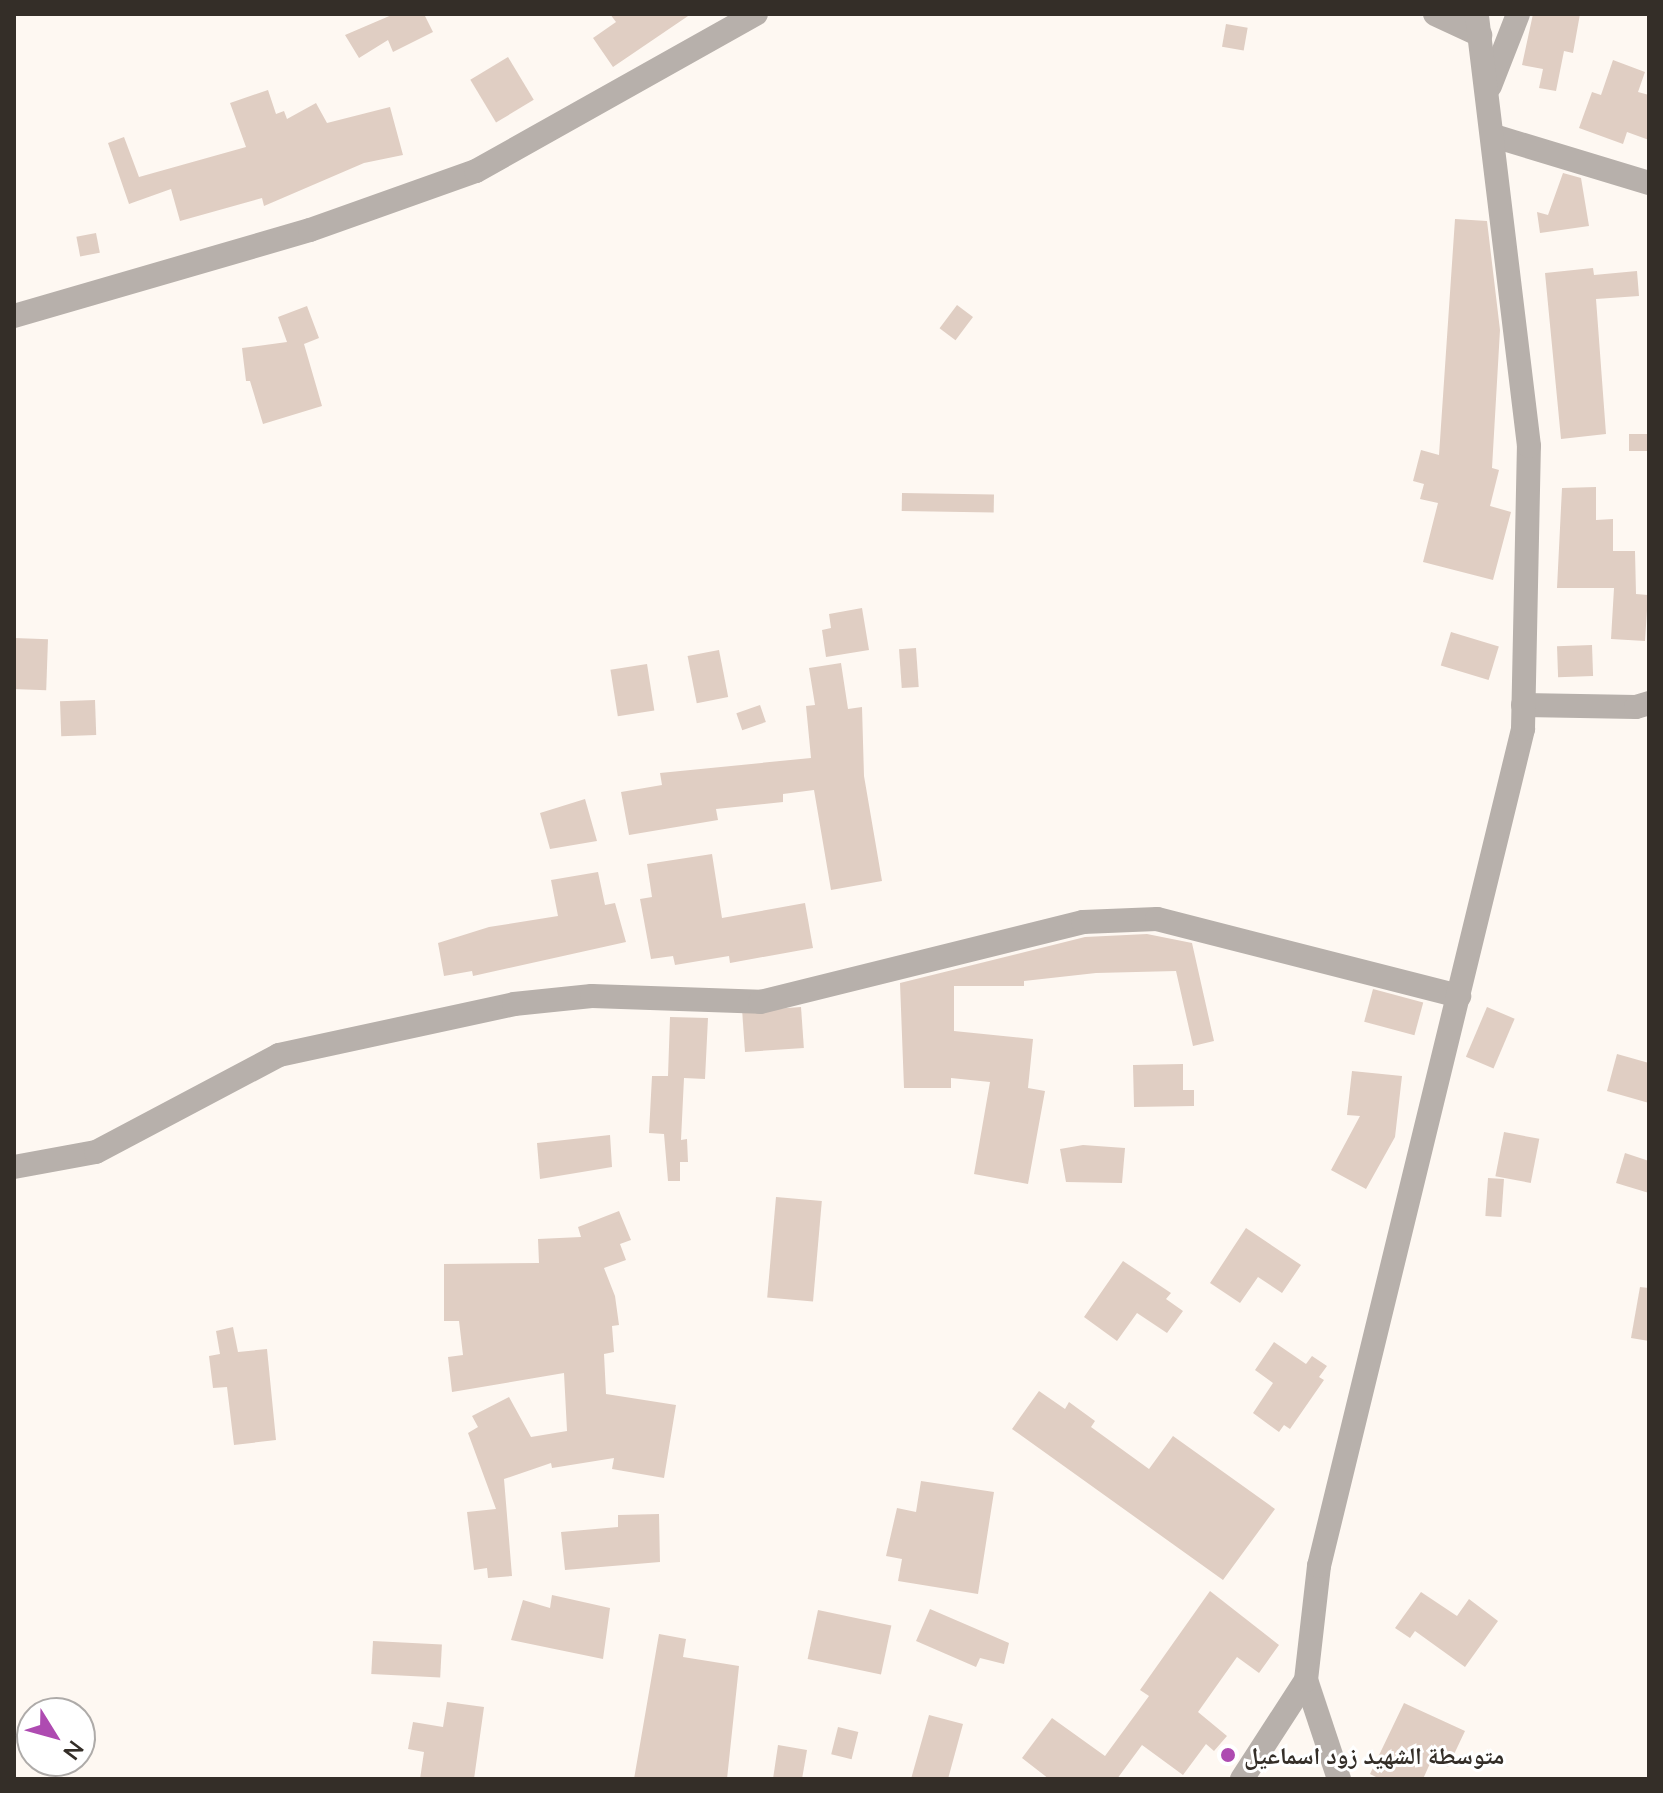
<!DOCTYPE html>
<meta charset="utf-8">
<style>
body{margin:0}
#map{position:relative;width:1663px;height:1793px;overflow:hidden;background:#fef8f2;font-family:Lato,"Noto Naskh Arabic",sans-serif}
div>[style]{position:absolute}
.building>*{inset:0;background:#e0cec3;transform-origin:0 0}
.minor>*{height:24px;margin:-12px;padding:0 12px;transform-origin:12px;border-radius:12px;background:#b7b0ab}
.dots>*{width:22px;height:22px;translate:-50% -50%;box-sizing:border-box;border:4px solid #fff;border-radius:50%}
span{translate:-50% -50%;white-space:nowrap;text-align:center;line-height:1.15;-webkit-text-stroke:6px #fff;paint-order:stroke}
.poi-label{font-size:24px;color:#342e28;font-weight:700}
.left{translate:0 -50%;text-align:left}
.frame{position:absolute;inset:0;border:16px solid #342e28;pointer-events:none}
.north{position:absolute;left:16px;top:1697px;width:80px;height:80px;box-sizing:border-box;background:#fff;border:2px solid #aeaba9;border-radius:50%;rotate:127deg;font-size:22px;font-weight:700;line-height:32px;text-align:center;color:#342e28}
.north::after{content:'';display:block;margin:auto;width:28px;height:36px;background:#ae4bb1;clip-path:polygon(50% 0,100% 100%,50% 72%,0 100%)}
</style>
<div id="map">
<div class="building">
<div style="clip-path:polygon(394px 14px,424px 14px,433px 32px,393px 52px,388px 40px,359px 58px,345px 35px)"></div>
<div style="clip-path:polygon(610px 14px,691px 14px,613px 67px,593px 38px,616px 22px)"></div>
<div style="clip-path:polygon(1533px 14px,1580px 14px,1573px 53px,1564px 51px,1556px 91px,1539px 88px,1543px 69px,1522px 65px)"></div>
<div style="left:1226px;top:24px;width:22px;height:23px;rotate:10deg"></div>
<div style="left:508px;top:57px;width:50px;height:44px;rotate:59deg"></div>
<div style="clip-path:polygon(1613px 60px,1645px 72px,1638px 92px,1649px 95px,1649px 140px,1627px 132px,1623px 144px,1579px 128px,1592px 92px,1601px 95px)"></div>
<div style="clip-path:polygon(268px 90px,276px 114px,284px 111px,287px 119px,316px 103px,327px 123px,390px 107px,403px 155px,364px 163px,264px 206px,262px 198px,180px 221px,171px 189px,129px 204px,108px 143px,124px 137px,139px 177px,246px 147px,230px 103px)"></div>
<div style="clip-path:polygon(1563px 173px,1581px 178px,1589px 226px,1540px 233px,1537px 212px,1548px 215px)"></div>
<div style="clip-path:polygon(1455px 219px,1487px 221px,1500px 330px,1492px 468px,1499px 470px,1490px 506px,1511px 512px,1493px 580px,1423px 562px,1438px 503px,1420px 499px,1424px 484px,1413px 481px,1421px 450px,1439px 455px)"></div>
<div style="left:96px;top:233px;width:20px;height:20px;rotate:79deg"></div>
<div style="clip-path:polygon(1593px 268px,1594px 275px,1637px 271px,1639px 296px,1596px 299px,1606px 434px,1561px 439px,1545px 273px)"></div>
<div style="left:957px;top:305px;width:20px;height:29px;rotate:37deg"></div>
<div style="clip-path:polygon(307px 306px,319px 338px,304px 344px,322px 406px,263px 424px,250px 381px,246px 381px,242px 348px,287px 342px,278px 317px)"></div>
<div style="left:1649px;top:434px;width:17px;height:20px;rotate:90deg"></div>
<div style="clip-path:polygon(1596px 487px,1596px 520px,1613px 519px,1613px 551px,1635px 551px,1636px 594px,1648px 595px,1645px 641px,1611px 639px,1614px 588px,1557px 588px,1562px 488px)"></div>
<div style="left:902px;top:493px;width:92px;height:18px;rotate:1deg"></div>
<div style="clip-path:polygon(862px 608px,869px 650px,826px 657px,822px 630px,831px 628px,829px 614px)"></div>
<div style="left:1451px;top:632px;width:50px;height:35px;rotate:17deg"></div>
<div style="left:14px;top:638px;width:34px;height:51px;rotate:2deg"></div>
<div style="left:1592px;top:645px;width:31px;height:35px;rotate:88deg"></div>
<div style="left:916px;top:648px;width:39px;height:17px;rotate:86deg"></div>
<div style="left:719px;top:650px;width:48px;height:32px;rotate:79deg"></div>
<div style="clip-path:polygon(841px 663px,848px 709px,862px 707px,864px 776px,882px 881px,831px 890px,814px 790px,783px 794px,783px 802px,716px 809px,718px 820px,629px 835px,621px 792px,662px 785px,660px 773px,811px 758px,806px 706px,815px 705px,809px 668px)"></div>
<div style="left:647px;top:664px;width:47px;height:37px;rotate:81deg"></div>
<div style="left:95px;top:700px;width:35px;height:35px;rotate:88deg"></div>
<div style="left:760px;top:705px;width:18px;height:25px;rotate:71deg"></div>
<div style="clip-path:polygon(585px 799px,597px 841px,550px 849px,540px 813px)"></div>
<div style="clip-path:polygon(712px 854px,722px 918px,805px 903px,813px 948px,730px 963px,729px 956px,675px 965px,673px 956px,651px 959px,640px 899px,652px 897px,647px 864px)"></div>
<div style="clip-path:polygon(598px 872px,605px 905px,615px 903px,626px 942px,473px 976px,472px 971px,444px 976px,438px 943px,489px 927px,558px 916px,551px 880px)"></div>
<div style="clip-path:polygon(1147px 934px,1192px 943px,1214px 1041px,1193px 1046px,1176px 971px,1096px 973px,1024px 981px,1024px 986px,954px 986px,954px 1031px,1033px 1039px,1028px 1088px,1045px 1091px,1028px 1184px,974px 1174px,990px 1082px,951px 1078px,951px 1088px,904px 1088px,900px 983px,1085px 937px)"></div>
<div style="left:1373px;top:989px;width:52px;height:34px;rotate:15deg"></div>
<div style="left:801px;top:1007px;width:41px;height:59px;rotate:86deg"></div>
<div style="left:1487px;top:1007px;width:30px;height:54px;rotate:23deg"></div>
<div style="clip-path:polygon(670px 1017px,708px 1018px,705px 1079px,684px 1078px,681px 1140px,687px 1139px,688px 1162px,680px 1162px,680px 1181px,668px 1181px,664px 1134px,649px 1133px,652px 1076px,668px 1076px)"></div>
<div style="clip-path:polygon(1617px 1054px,1649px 1063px,1649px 1103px,1607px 1091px)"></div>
<div style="clip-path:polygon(1183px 1064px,1183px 1090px,1194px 1090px,1194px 1106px,1134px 1107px,1133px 1065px)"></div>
<div style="clip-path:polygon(1352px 1071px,1402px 1076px,1395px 1137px,1366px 1189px,1331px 1170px,1360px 1116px,1347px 1115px)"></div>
<div style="left:1504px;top:1132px;width:36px;height:45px;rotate:11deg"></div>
<div style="clip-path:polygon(610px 1135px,612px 1167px,540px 1179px,537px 1143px)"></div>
<div style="clip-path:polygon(1083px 1145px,1125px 1148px,1122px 1183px,1066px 1182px,1060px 1149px)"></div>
<div style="clip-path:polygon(1625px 1153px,1649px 1161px,1649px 1193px,1616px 1183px)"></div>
<div style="left:1488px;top:1178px;width:16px;height:38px;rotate:4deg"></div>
<div style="left:776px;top:1197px;width:46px;height:101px;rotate:5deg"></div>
<div style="clip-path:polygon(619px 1211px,631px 1240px,620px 1244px,626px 1260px,604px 1268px,615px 1296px,619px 1325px,612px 1326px,614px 1352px,604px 1354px,606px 1394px,676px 1405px,664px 1478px,612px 1469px,614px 1458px,552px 1468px,551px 1463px,504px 1479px,512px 1576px,488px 1578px,487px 1568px,474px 1570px,467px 1512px,496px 1509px,468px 1433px,478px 1427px,472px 1416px,509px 1397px,531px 1437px,567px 1431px,564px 1373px,452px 1392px,448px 1357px,463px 1355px,459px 1321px,444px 1321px,444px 1264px,539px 1263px,538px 1239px,581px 1237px,578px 1227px)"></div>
<div style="clip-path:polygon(1246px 1228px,1301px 1265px,1282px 1293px,1258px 1277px,1240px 1303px,1210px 1283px)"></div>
<div style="clip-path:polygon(1123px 1261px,1171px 1293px,1166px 1299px,1183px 1311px,1167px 1333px,1137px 1313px,1117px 1341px,1084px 1317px)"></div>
<div style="clip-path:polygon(1640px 1287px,1649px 1288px,1649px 1341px,1631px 1338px)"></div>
<div style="clip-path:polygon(233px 1327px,238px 1352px,267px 1349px,276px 1440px,234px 1445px,227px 1387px,213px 1388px,209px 1356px,220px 1354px,216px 1331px)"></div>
<div style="clip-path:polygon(1274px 1342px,1306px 1364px,1312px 1356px,1327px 1366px,1319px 1377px,1324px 1380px,1290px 1429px,1284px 1425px,1279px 1432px,1253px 1413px,1273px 1383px,1255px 1370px)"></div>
<div style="clip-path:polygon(1039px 1391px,1065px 1409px,1069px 1402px,1095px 1421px,1091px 1427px,1149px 1469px,1173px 1436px,1275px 1509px,1223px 1580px,1012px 1429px)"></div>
<div style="clip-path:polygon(921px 1481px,994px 1492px,978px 1594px,898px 1581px,902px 1559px,886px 1556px,897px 1508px,916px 1512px)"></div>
<div style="clip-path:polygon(659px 1514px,660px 1562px,565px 1570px,561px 1532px,618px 1527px,618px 1515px)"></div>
<div style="clip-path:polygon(1210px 1591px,1279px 1645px,1259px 1673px,1237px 1657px,1198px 1712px,1227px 1736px,1214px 1751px,1206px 1744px,1183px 1775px,1142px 1745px,1117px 1779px,1049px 1779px,1022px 1758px,1052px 1718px,1105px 1756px,1149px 1696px,1140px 1690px)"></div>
<div style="clip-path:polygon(1421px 1592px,1457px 1616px,1469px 1599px,1498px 1621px,1465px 1667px,1415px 1631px,1410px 1638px,1395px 1628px)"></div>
<div style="clip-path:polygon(552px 1595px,610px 1608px,603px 1659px,511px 1640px,523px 1600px,550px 1608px)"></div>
<div style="clip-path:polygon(930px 1609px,1009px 1643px,1004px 1664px,980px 1658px,976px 1667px,916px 1641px)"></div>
<div style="left:818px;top:1610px;width:75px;height:50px;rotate:12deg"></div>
<div style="clip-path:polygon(659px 1634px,686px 1639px,683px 1657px,739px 1666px,727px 1779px,634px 1779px)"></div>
<div style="left:373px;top:1641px;width:69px;height:33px;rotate:3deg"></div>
<div style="clip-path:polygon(447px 1702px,484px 1707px,474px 1779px,420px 1779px,424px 1752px,408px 1749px,413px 1722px,443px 1727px)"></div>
<div style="clip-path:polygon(1404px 1703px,1465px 1731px,1448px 1767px,1432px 1759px,1423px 1779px,1380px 1779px,1370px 1774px)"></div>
<div style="clip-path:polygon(929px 1715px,963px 1724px,948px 1779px,911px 1779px)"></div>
<div style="left:838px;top:1727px;width:21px;height:28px;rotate:14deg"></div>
<div style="clip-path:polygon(778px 1745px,807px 1750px,802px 1779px,773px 1779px)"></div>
</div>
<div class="minor">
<div style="left:1435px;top:14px;width:50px;rotate:25deg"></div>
<div style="left:1490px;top:86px;width:77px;rotate:-68.7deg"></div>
<div style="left:1494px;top:136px;width:162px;rotate:16.9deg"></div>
<div style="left:14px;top:316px;width:308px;rotate:-16.2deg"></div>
<div style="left:310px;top:230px;width:176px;rotate:-19.6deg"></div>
<div style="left:476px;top:171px;width:321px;rotate:-29.3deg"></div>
<div style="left:1523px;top:705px;width:113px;rotate:1deg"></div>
<div style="left:1636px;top:707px;width:14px;rotate:-17deg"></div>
<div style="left:14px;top:1167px;width:83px;rotate:-10.4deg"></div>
<div style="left:96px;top:1152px;width:207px;rotate:-27.9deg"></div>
<div style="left:279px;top:1055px;width:240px;rotate:-12.2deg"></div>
<div style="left:514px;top:1004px;width:78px;rotate:-5.9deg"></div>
<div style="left:592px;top:996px;width:168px;rotate:2deg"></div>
<div style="left:760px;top:1002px;width:333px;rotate:-13.9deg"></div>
<div style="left:1083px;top:922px;width:74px;rotate:-2.3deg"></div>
<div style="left:1157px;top:919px;width:312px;rotate:14.3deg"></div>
<div style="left:1242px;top:1779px;width:118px;rotate:-57.1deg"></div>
<div style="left:1339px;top:1779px;width:104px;rotate:-108.4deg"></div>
<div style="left:1306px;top:1680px;width:115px;rotate:-83.5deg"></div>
<div style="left:1319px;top:1566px;width:862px;rotate:-76.3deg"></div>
<div style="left:1523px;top:729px;width:283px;rotate:-88.8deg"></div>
<div style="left:1529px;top:446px;width:435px;rotate:-96.9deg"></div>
</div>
<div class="dots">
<div style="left:1228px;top:1755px;background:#ae4bb1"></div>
</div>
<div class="poi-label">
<span class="left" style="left:1244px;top:1755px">متوسطة الشهيد زود اسماعيل</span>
</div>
<div class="frame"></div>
<div class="north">N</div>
</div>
